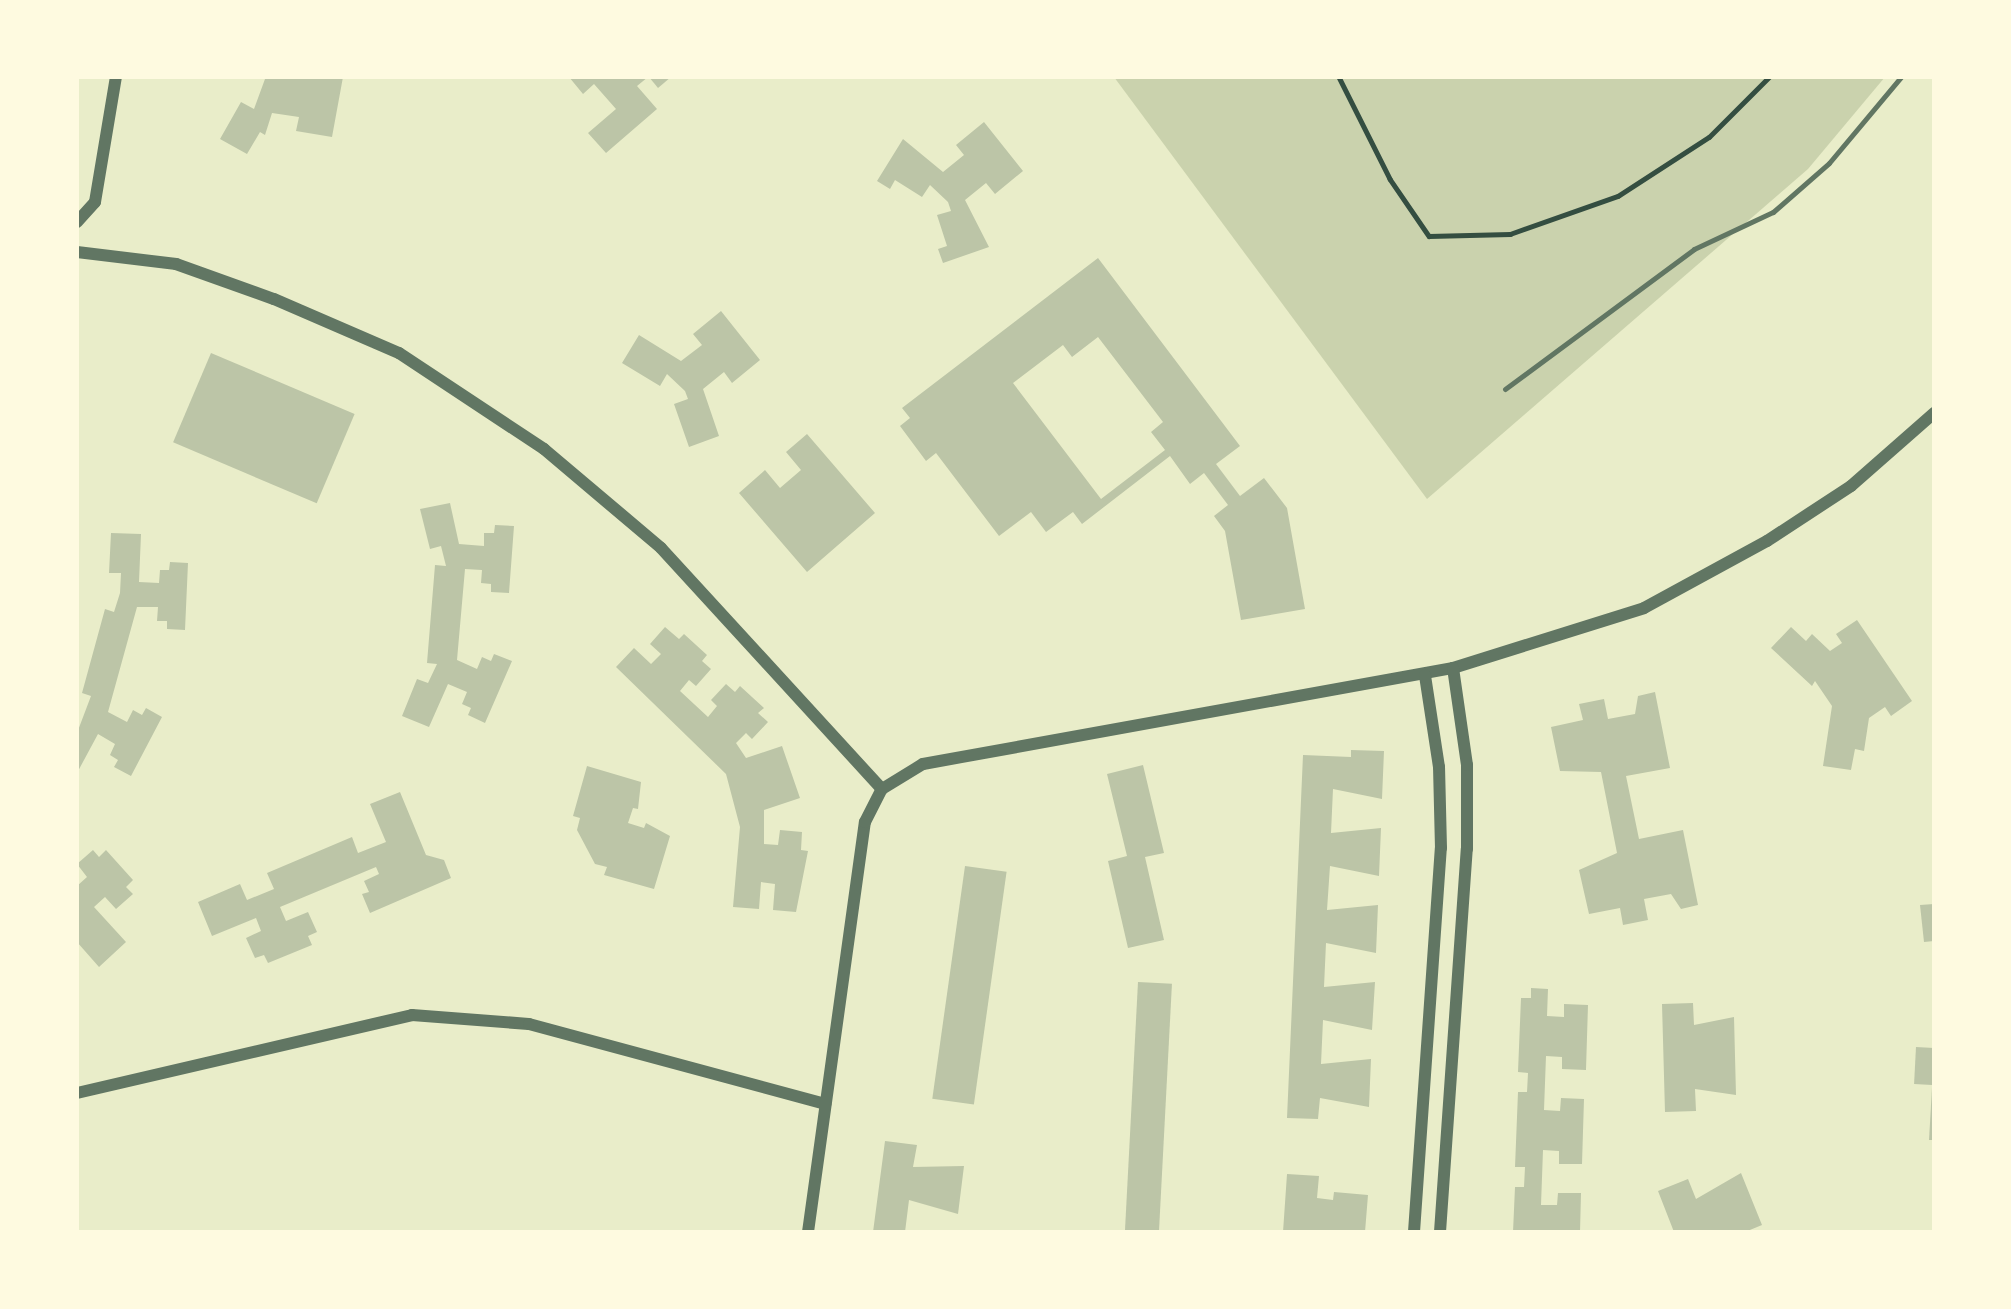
<!DOCTYPE html>
<style>
body{margin:0}
#map{position:relative;width:2011px;height:1309px;overflow:hidden;background:#e9edc9;font-family:Arial,sans-serif}
div>[style]{position:absolute}
.green>*{inset:0;background:#cad2ad}
.building>*{inset:0;background:#bcc5a7;transform-origin:0 0}
.path>*{height:4.5px;margin:-2.25px;padding:0 2.25px;transform-origin:2.25px;border-radius:2.25px;background:#344e41}
.service>*{height:5px;margin:-2.5px;padding:0 2.5px;transform-origin:2.5px;border-radius:2.5px;background:#617663}
.tertiary>*{height:12px;margin:-6px;padding:0 6px;transform-origin:6px;border-radius:6px;background:#617663}
span{translate:-50% -50%;white-space:nowrap;text-align:center;line-height:1.15;-webkit-text-stroke:5px #fefae0;paint-order:stroke}
.frame{position:absolute;inset:0;border:79px solid #fefae0;pointer-events:none}
</style>
<div id="map">
<div class="green">
<div style="clip-path:polygon(1114px 77px,1885px 77px,1808px 169px,1427px 499px)"></div>
</div>
<div class="building">
<div style="clip-path:polygon(260px 77px,343px 77px,332px 137px,296px 131px,299px 117px,272px 113px,265px 135px,260px 132px,247px 154px,220px 139px,241px 102px,254px 109px,265px 79px)"></div>
<div style="clip-path:polygon(569px 77px,648px 77px,637px 86px,657px 109px,606px 153px,588px 133px,616px 109px,594px 84px,583px 94px)"></div>
<div style="clip-path:polygon(649px 77px,671px 77px,658px 88px)"></div>
<div style="clip-path:polygon(984px 122px,1023px 171px,995px 194px,986px 183px,965px 200px,989px 247px,943px 263px,938px 249px,947px 246px,937px 215px,951px 211px,948px 202px,930px 185px,922px 197px,895px 180px,890px 189px,877px 181px,903px 139px,943px 172px,964px 155px,956px 145px)"></div>
<div style="clip-path:polygon(evenodd,1098px 258px,1240px 446px,1216px 464px,1240px 496px,1264px 478px,1287px 508px,1305px 609px,1241px 620px,1225px 531px,1214px 516px,1228px 505px,1204px 473px,1190px 484px,1170px 456px,1082px 524px,1073px 512px,1046px 532px,1031px 512px,999px 536px,936px 453px,926px 461px,900px 426px,910px 418px,902px 408px,1098px 258px,1098px 337px,1163px 422px,1151px 432px,1165px 450px,1101px 499px,1013px 383px,1063px 345px,1072px 357px,1098px 337px)"></div>
<div style="clip-path:polygon(721px 311px,760px 360px,732px 383px,724px 372px,703px 389px,719px 436px,689px 447px,674px 404px,688px 399px,685px 391px,667px 374px,660px 386px,622px 363px,639px 335px,681px 361px,702px 345px,693px 334px)"></div>
<div style="left:211px;top:353px;width:156px;height:97px;rotate:23deg"></div>
<div style="clip-path:polygon(807px 434px,875px 513px,807px 572px,739px 493px,765px 470px,780px 488px,801px 470px,786px 452px)"></div>
<div style="clip-path:polygon(450px 503px,459px 544px,484px 546px,484px 533px,494px 533px,495px 525px,514px 526px,509px 593px,491px 592px,491px 584px,481px 583px,482px 570px,465px 569px,457px 660px,477px 669px,482px 657px,491px 661px,494px 654px,512px 661px,485px 723px,468px 715px,471px 708px,462px 704px,467px 692px,448px 684px,429px 727px,402px 716px,417px 679px,428px 683px,437px 664px,427px 663px,435px 565px,446px 566px,441px 546px,430px 549px,420px 509px)"></div>
<div style="clip-path:polygon(111px 533px,141px 534px,139px 582px,159px 583px,160px 570px,169px 570px,170px 562px,188px 563px,185px 630px,167px 629px,167px 621px,157px 621px,158px 607px,137px 607px,108px 712px,127px 722px,133px 710px,142px 715px,146px 708px,162px 717px,131px 776px,114px 767px,118px 760px,110px 755px,115px 744px,98px 734px,77px 773px,77px 733px,91px 696px,82px 693px,105px 609px,114px 612px,120px 593px,121px 573px,109px 573px)"></div>
<div style="clip-path:polygon(1857px 620px,1912px 701px,1891px 716px,1885px 707px,1869px 718px,1864px 751px,1855px 749px,1851px 770px,1823px 766px,1832px 706px,1815px 681px,1812px 686px,1771px 648px,1791px 627px,1806px 641px,1812px 634px,1830px 651px,1842px 643px,1836px 634px)"></div>
<div style="clip-path:polygon(665px 627px,679px 639px,684px 634px,707px 655px,702px 661px,711px 669px,696px 686px,689px 680px,680px 691px,708px 717px,717px 706px,711px 700px,726px 684px,735px 692px,740px 686px,764px 708px,758px 713px,768px 722px,752px 739px,746px 733px,736px 743px,746px 758px,782px 746px,800px 798px,764px 810px,764px 844px,778px 845px,780px 830px,802px 832px,801px 850px,808px 851px,796px 912px,773px 910px,775px 884px,761px 882px,759px 909px,733px 907px,740px 827px,726px 774px,616px 667px,634px 648px,651px 664px,661px 654px,650px 644px)"></div>
<div style="clip-path:polygon(1655px 692px,1670px 768px,1626px 776px,1639px 839px,1683px 830px,1698px 905px,1681px 909px,1671px 894px,1644px 899px,1648px 920px,1623px 925px,1620px 908px,1589px 914px,1579px 870px,1617px 853px,1601px 772px,1560px 771px,1551px 727px,1583px 720px,1579px 704px,1604px 699px,1608px 719px,1635px 714px,1638px 696px)"></div>
<div style="clip-path:polygon(1351px 750px,1384px 751px,1382px 799px,1333px 789px,1331px 833px,1381px 828px,1379px 876px,1330px 866px,1327px 910px,1378px 905px,1376px 953px,1326px 943px,1324px 987px,1375px 982px,1372px 1030px,1323px 1020px,1321px 1064px,1371px 1059px,1369px 1107px,1320px 1098px,1318px 1119px,1287px 1118px,1303px 755px,1351px 757px)"></div>
<div style="clip-path:polygon(1143px 765px,1164px 853px,1145px 857px,1164px 940px,1128px 948px,1108px 861px,1127px 856px,1107px 774px)"></div>
<div style="clip-path:polygon(587px 766px,641px 782px,638px 809px,633px 808px,628px 823px,644px 828px,646px 823px,670px 836px,654px 889px,604px 875px,607px 867px,595px 864px,577px 830px,580px 818px,573px 816px)"></div>
<div style="clip-path:polygon(400px 792px,426px 855px,444px 860px,451px 878px,370px 913px,362px 894px,369px 892px,364px 881px,379px 874px,376px 867px,280px 907px,286px 921px,308px 912px,317px 932px,308px 936px,312px 945px,268px 963px,264px 955px,255px 958px,246px 938px,261px 931px,256px 918px,212px 936px,198px 902px,240px 884px,247px 900px,274px 889px,267px 873px,352px 837px,358px 853px,386px 842px,370px 804px)"></div>
<div style="clip-path:polygon(93px 850px,99px 857px,106px 850px,133px 880px,126px 887px,133px 894px,116px 909px,105px 897px,94px 907px,126px 942px,99px 967px,77px 942px,77px 886px,87px 877px,77px 864px)"></div>
<div style="left:965px;top:866px;width:42px;height:235px;rotate:8deg"></div>
<div style="clip-path:polygon(1934px 904px,1934px 941px,1924px 942px,1920px 905px)"></div>
<div style="left:1138px;top:982px;width:34px;height:250px;rotate:3deg"></div>
<div style="clip-path:polygon(1531px 988px,1548px 989px,1547px 1016px,1564px 1017px,1564px 1004px,1588px 1005px,1586px 1070px,1562px 1069px,1562px 1057px,1546px 1056px,1544px 1110px,1560px 1111px,1561px 1098px,1584px 1099px,1582px 1164px,1559px 1164px,1559px 1151px,1543px 1150px,1541px 1205px,1557px 1205px,1558px 1193px,1581px 1193px,1580px 1232px,1513px 1232px,1515px 1187px,1524px 1187px,1525px 1167px,1515px 1167px,1518px 1092px,1527px 1092px,1528px 1073px,1518px 1072px,1521px 998px,1531px 998px)"></div>
<div style="clip-path:polygon(1693px 1003px,1694px 1025px,1734px 1017px,1736px 1095px,1695px 1089px,1696px 1111px,1665px 1112px,1662px 1004px)"></div>
<div style="left:1916px;top:1047px;width:18px;height:37px;rotate:3deg"></div>
<div style="clip-path:polygon(1932px 1088px,1934px 1088px,1934px 1140px,1929px 1140px)"></div>
<div style="clip-path:polygon(885px 1141px,917px 1145px,913px 1167px,964px 1166px,958px 1214px,909px 1200px,905px 1232px,873px 1232px)"></div>
<div style="clip-path:polygon(1741px 1173px,1762px 1225px,1745px 1232px,1674px 1232px,1658px 1191px,1688px 1179px,1696px 1199px)"></div>
<div style="clip-path:polygon(1287px 1174px,1319px 1176px,1317px 1198px,1333px 1200px,1334px 1192px,1368px 1195px,1365px 1232px,1283px 1232px)"></div>
</div>
<div class="path">
<div style="left:1339px;top:77px;width:114px;rotate:63.4deg"></div>
<div style="left:1390px;top:179px;width:69px;rotate:55.6deg"></div>
<div style="left:1429px;top:236px;width:81px;rotate:-1.4deg"></div>
<div style="left:1510px;top:234px;width:114px;rotate:-19.4deg"></div>
<div style="left:1618px;top:196px;width:108px;rotate:-33deg"></div>
<div style="left:1709px;top:137px;width:85px;rotate:-45deg"></div>
</div>
<div class="service">
<div style="left:1505px;top:389px;width:235px;rotate:-36.5deg"></div>
<div style="left:1694px;top:249px;width:87px;rotate:-25.1deg"></div>
<div style="left:1773px;top:212px;width:74px;rotate:-41.2deg"></div>
<div style="left:1829px;top:163px;width:112px;rotate:-50.1deg"></div>
</div>
<div class="tertiary">
<div style="left:77px;top:222px;width:27px;rotate:-48deg"></div>
<div style="left:95px;top:202px;width:127px;rotate:-80.5deg"></div>
<div style="left:77px;top:252px;width:100px;rotate:6.9deg"></div>
<div style="left:176px;top:264px;width:104px;rotate:19.7deg"></div>
<div style="left:274px;top:299px;width:136px;rotate:23.4deg"></div>
<div style="left:399px;top:353px;width:174px;rotate:33.5deg"></div>
<div style="left:544px;top:449px;width:153px;rotate:40.2deg"></div>
<div style="left:661px;top:548px;width:327px;rotate:47.5deg"></div>
<div style="left:77px;top:1093px;width:344px;rotate:-13.1deg"></div>
<div style="left:412px;top:1015px;width:117px;rotate:4.4deg"></div>
<div style="left:529px;top:1024px;width:307px;rotate:15.1deg"></div>
<div style="left:808px;top:1232px;width:414px;rotate:-82.1deg"></div>
<div style="left:865px;top:822px;width:37px;rotate:-63deg"></div>
<div style="left:882px;top:789px;width:48px;rotate:-31.4deg"></div>
<div style="left:923px;top:764px;width:539px;rotate:-10.27deg"></div>
<div style="left:1453px;top:668px;width:200px;rotate:-17.4deg"></div>
<div style="left:1644px;top:608px;width:140px;rotate:-28.6deg"></div>
<div style="left:1767px;top:541px;width:100px;rotate:-33.2deg"></div>
<div style="left:1851px;top:486px;width:111px;rotate:-41.3deg"></div>
<div style="left:1414px;top:1232px;width:385px;rotate:-86deg"></div>
<div style="left:1441px;top:848px;width:81px;rotate:-91.4deg"></div>
<div style="left:1439px;top:767px;width:93px;rotate:-98.7deg"></div>
<div style="left:1440px;top:1232px;width:384px;rotate:-86deg"></div>
<div style="left:1467px;top:849px;width:84px;rotate:-90deg"></div>
<div style="left:1467px;top:765px;width:98px;rotate:-98.2deg"></div>
</div>
<div class="frame"></div>
</div>
